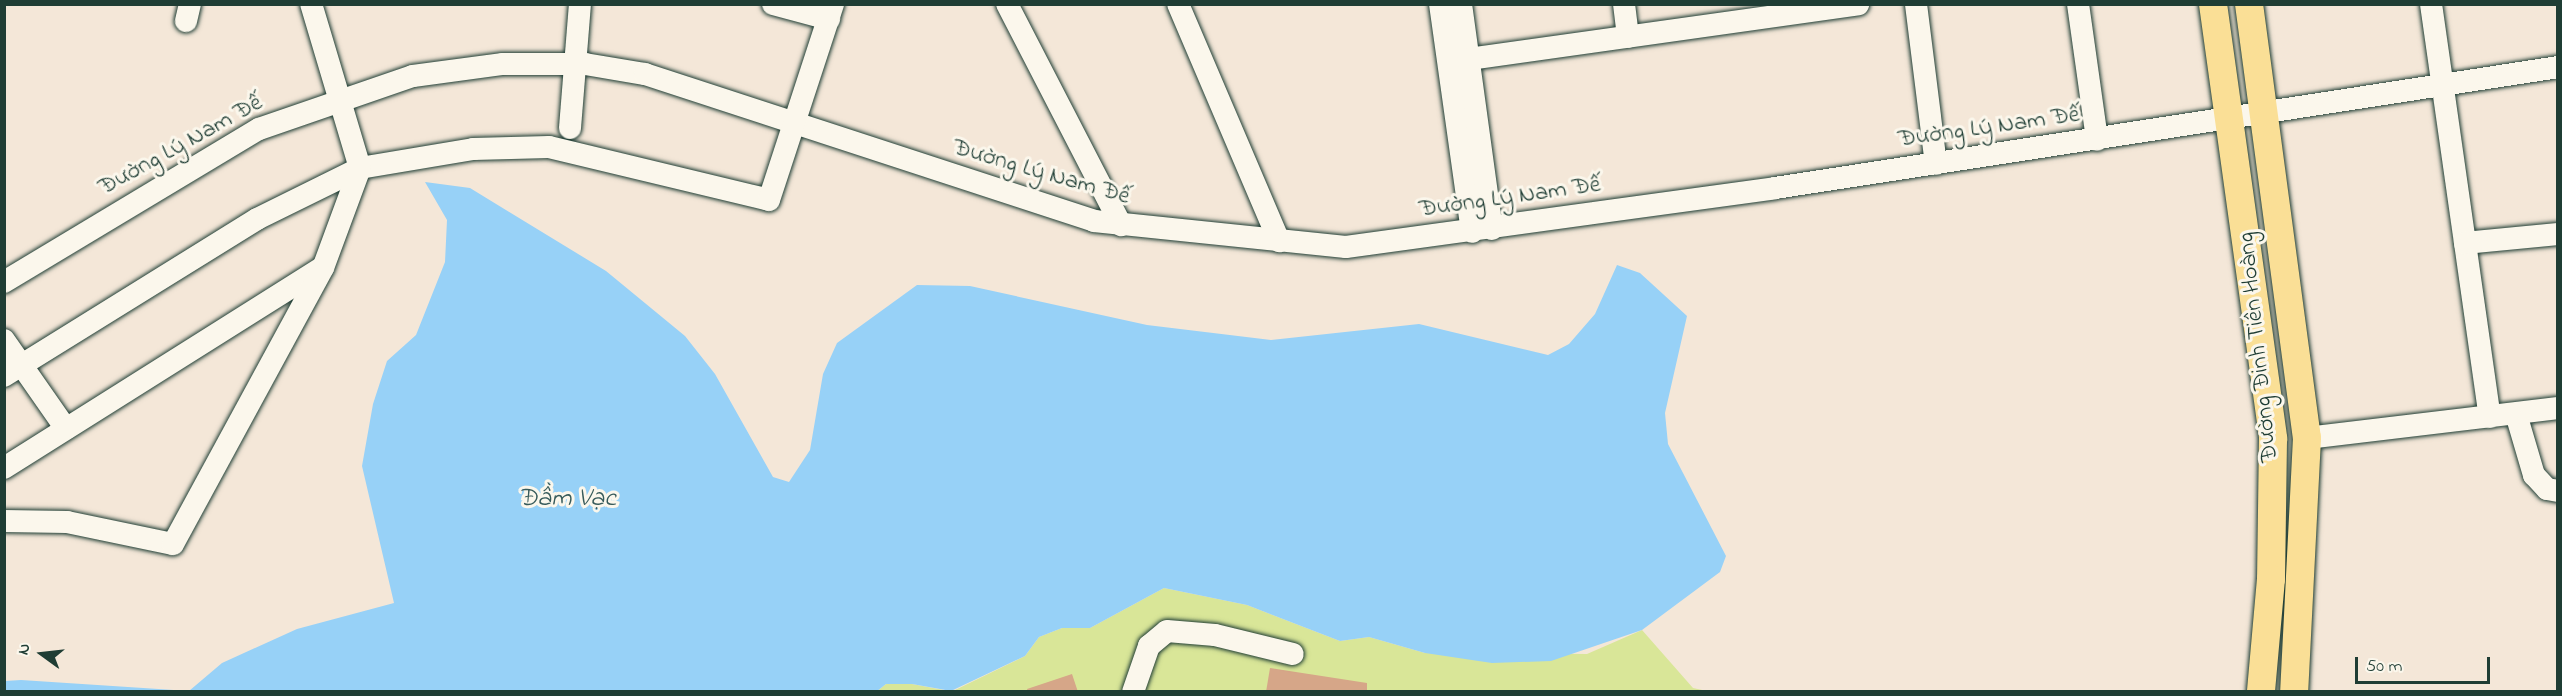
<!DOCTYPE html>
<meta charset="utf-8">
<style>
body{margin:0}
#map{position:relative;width:2562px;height:696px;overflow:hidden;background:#f4e7d8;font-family:"Indie Flower",sans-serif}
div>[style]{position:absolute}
.green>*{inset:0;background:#d9e698}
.water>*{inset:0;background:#97d1f7}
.building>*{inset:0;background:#d6a688}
.roads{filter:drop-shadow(0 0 2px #1f3d34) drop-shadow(0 0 2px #1f3d34)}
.minor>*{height:22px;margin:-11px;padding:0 11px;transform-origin:11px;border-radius:11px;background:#fbf7ec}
.major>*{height:28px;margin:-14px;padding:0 14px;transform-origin:14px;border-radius:14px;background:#fadf96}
span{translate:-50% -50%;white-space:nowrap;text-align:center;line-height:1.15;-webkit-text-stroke:6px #fbf7ec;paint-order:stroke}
.street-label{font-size:24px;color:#1f3d34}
.water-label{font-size:26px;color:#375b5b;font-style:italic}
.frame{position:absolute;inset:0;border:6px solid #1f3d34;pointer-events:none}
.north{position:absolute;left:12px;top:624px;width:60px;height:60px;-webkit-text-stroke:4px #fbf7ec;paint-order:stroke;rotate:285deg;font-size:16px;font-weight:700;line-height:24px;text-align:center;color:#1f3d34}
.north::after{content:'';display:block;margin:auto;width:21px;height:27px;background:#1f3d34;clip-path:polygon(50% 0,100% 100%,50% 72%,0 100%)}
.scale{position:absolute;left:2355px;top:657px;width:135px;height:27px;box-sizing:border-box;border:3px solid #1f3d34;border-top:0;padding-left:8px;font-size:18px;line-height:21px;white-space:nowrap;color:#1f3d34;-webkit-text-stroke:4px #fbf7ec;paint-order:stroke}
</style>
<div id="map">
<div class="green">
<div style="clip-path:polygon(1164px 588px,1247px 605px,1340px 641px,1369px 637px,1425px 653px,1587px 654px,1642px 630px,1693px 688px,1707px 691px,951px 692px,1025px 656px,1039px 637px,1062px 628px,1090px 628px)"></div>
<div style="clip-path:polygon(886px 684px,912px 684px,949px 691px,876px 692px)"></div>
</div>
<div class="water">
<div style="clip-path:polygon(425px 182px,470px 188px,606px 271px,685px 336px,715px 374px,773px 477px,789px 482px,810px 450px,823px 374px,837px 343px,917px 285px,970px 286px,1147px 325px,1271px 340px,1419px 324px,1548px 355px,1569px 344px,1595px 314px,1617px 265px,1640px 273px,1687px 316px,1665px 413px,1668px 444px,1726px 556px,1720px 572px,1642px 630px,1551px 661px,1492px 663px,1425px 653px,1369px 637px,1340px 641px,1247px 605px,1164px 588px,1090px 628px,1062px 628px,1039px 637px,1025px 656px,951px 691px,912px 684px,886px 684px,876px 692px,5px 691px,5px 681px,21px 680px,189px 691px,222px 663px,297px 629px,394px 603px,362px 466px,373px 404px,387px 361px,416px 335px,445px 262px,447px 220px)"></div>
</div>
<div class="building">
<div style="clip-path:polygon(1270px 668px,1367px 683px,1367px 692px,1266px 692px)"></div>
<div style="clip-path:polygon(1072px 674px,1078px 692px,1028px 692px,1027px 689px)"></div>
</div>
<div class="roads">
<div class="minor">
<div style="left:773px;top:4px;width:58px;rotate:15deg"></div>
<div style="left:1007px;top:4px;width:249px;rotate:62.7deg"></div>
<div style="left:1178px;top:4px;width:258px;rotate:66.9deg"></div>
<div style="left:1440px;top:4px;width:230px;rotate:82deg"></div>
<div style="left:1461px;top:4px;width:227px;rotate:82.2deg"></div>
<div style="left:1624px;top:4px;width:33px;rotate:83deg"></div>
<div style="left:1916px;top:4px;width:161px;rotate:82.9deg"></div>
<div style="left:2078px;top:4px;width:137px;rotate:82deg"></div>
<div style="left:2431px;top:4px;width:417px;rotate:81.9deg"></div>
<div style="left:186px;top:21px;width:17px;rotate:-77deg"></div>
<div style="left:1469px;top:59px;width:393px;rotate:-8deg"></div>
<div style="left:570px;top:128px;width:124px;rotate:-85.4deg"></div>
<div style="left:2465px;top:243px;width:93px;rotate:-5.5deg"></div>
<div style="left:4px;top:282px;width:297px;rotate:-31deg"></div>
<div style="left:259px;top:129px;width:163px;rotate:-19deg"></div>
<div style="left:413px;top:76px;width:91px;rotate:-7.6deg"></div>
<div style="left:503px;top:64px;width:82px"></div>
<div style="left:585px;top:64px;width:61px;rotate:9.5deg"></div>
<div style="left:645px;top:74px;width:472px;rotate:18.1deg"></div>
<div style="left:1094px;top:221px;width:253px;rotate:5.9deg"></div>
<div style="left:1346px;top:247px;width:433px;rotate:-7.8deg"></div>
<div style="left:1775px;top:188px;width:792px;rotate:-8.78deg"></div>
<div style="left:4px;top:340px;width:108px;rotate:55.1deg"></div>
<div style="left:4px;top:376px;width:298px;rotate:-31.8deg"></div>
<div style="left:257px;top:219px;width:115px;rotate:-26.3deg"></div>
<div style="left:360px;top:168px;width:115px;rotate:-9.5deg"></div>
<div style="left:473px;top:149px;width:76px;rotate:-1.5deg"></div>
<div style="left:549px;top:147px;width:226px;rotate:13.5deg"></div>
<div style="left:769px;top:200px;width:206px;rotate:-71.9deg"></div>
<div style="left:2516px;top:414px;width:64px;rotate:73.6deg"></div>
<div style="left:2534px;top:475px;width:19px;rotate:47deg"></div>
<div style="left:2547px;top:489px;width:11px;rotate:10deg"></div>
<div style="left:2307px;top:438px;width:253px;rotate:-6.8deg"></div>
<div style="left:4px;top:468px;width:376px;rotate:-32.2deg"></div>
<div style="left:4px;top:521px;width:63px;rotate:0.9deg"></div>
<div style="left:67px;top:522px;width:108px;rotate:11.7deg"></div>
<div style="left:173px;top:544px;width:314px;rotate:-61.5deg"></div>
<div style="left:323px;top:268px;width:107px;rotate:-69.7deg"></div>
<div style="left:360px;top:168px;width:171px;rotate:-106.6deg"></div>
<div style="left:1133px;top:692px;width:49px;rotate:-70.8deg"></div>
<div style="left:1149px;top:646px;width:23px;rotate:-40deg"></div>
<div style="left:1167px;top:631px;width:48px;rotate:4.8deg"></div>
<div style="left:1215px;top:635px;width:80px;rotate:13.7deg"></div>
</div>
<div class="major">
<div style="left:2213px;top:4px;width:439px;rotate:82.1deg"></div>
<div style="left:2273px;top:439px;width:140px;rotate:90.8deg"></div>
<div style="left:2271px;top:579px;width:113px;rotate:95.1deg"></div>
<div style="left:2249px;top:4px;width:438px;rotate:82.4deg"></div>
<div style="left:2307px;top:438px;width:254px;rotate:92.9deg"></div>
</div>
</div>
<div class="street-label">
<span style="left:1989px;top:128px;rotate:-8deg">Đường Lý Nam Đế</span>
<span style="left:181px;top:146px;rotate:-29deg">Đường Lý Nam Đế</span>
<span style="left:1041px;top:173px;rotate:16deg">Đường Lý Nam Đế</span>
<span style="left:1510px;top:198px;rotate:-8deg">Đường Lý Nam Đế</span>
<span style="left:2259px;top:347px;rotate:-96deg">Đường Đinh Tiên Hoàng</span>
</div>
<div class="water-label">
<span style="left:567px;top:500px">Đầm Vạc</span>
</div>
<div class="frame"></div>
<div class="north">N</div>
<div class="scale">50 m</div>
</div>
